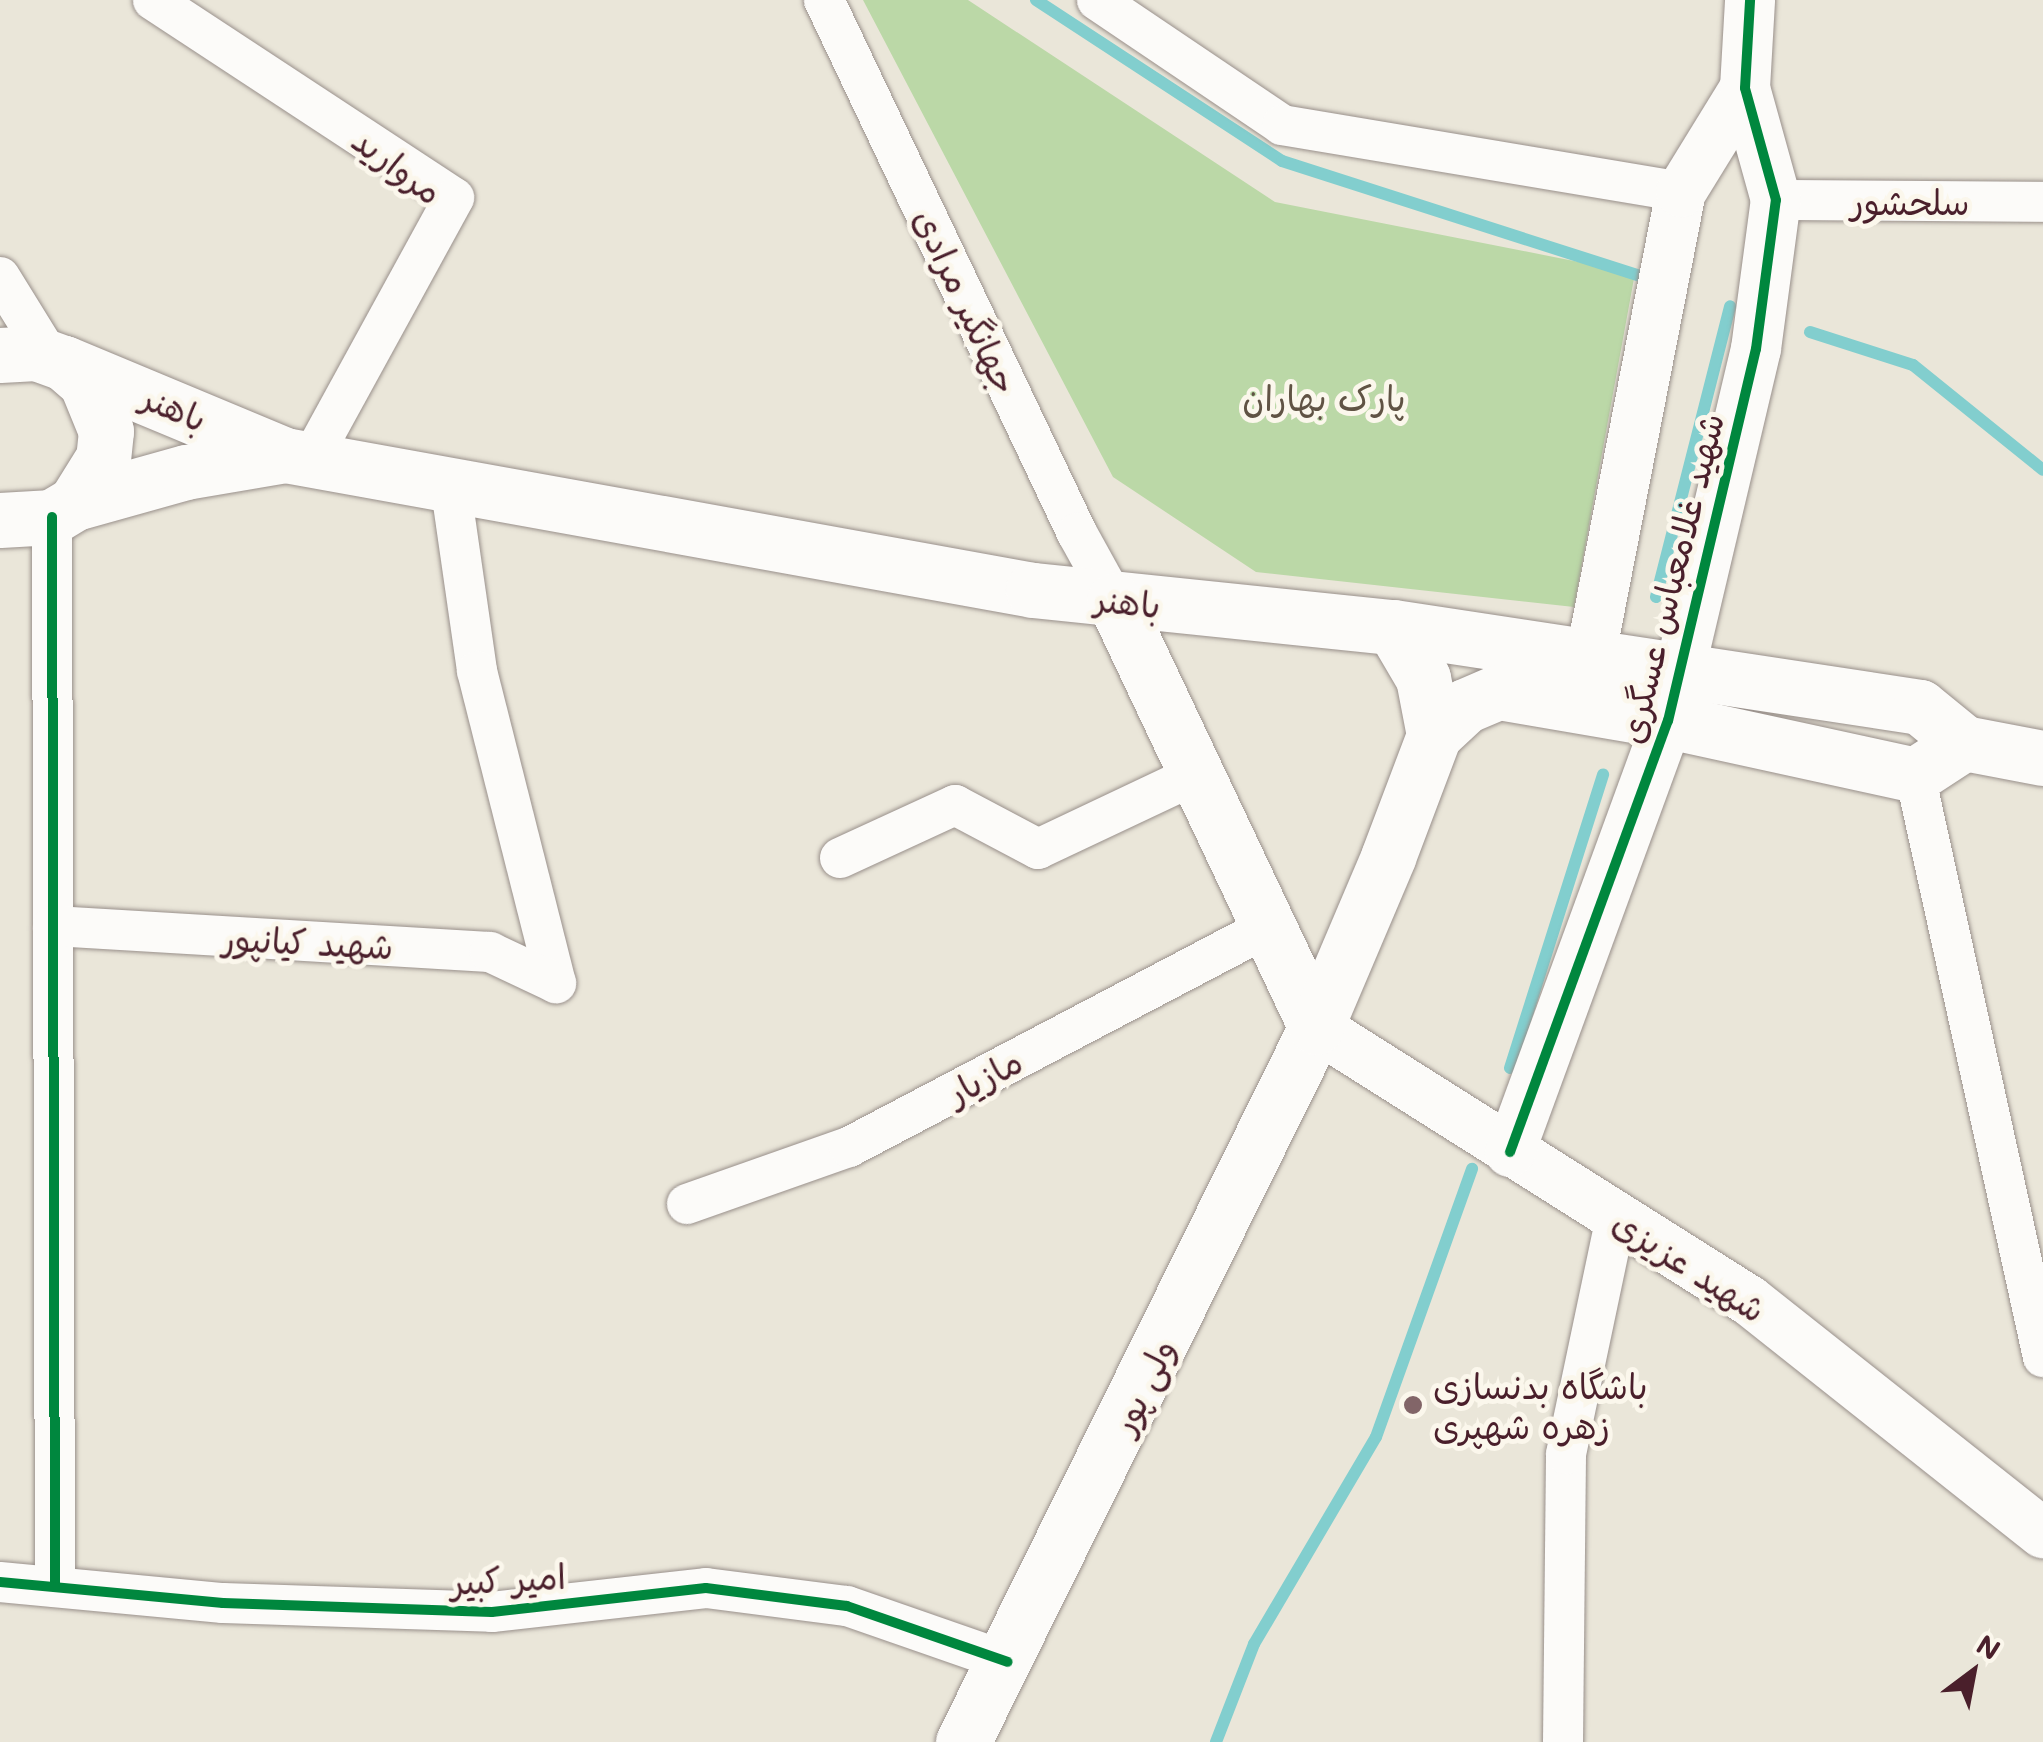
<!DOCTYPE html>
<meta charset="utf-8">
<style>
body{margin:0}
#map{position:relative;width:2043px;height:1742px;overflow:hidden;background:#eae6d9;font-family:Mali,"Playpen Sans Arabic",sans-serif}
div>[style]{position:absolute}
.green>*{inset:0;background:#bbd8a7}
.stream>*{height:12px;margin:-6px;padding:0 6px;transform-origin:6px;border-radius:6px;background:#82cece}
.roads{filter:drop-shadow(0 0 2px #99908b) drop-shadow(0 0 2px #99908b)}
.minor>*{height:40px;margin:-20px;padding:0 20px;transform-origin:20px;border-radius:20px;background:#fcfbf9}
.tertiary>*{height:50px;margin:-25px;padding:0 25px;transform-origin:25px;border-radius:25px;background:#fcfbf9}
.secondary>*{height:55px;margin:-27.5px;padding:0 27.5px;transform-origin:27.5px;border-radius:27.5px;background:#fcfbf9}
.cycleway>*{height:10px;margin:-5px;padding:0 5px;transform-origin:5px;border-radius:5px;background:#00873e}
.dots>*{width:28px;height:28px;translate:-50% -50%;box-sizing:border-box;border:5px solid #fbf7ec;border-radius:50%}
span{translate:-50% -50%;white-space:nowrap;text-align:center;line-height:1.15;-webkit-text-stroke:10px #fbf7ec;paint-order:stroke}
.street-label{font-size:35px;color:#4a1f2b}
.park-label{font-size:35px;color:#605344}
.poi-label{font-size:35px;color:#4a1f2b}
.left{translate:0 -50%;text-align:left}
.north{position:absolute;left:1923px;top:1622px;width:100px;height:100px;-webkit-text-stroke:8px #fbf7ec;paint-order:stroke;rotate:32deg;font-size:28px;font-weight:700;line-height:40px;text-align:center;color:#4a1f2b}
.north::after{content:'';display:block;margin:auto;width:35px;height:45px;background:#4a1f2b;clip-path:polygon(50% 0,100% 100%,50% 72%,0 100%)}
</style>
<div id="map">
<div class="green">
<div style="clip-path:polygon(863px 0,968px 0,1275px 202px,1635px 273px,1574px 607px,1256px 572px,1113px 477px)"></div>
</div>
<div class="stream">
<div style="left:1036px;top:0;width:294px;rotate:33.2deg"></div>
<div style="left:1282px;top:161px;width:377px;rotate:17.8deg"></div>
<div style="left:1810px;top:332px;width:108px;rotate:17.8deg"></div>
<div style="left:1913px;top:365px;width:167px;rotate:38.9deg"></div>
<div style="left:1656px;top:597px;width:300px;rotate:-75.7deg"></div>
<div style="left:1510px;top:1068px;width:308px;rotate:-72.4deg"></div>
<div style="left:1216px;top:1742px;width:105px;rotate:-68.8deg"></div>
<div style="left:1254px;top:1644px;width:240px;rotate:-59.5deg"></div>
<div style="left:1376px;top:1437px;width:285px;rotate:-70.3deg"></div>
</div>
<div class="roads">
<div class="minor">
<div style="left:153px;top:0;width:360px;rotate:33.3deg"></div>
<div style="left:454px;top:198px;width:298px;rotate:118.7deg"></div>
<div style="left:824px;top:0;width:590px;rotate:64.61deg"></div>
<div style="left:1077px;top:533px;width:77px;rotate:61.1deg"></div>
<div style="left:1097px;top:0;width:223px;rotate:34deg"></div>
<div style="left:1282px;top:125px;width:405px;rotate:9.5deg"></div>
<div style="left:1776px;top:200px;width:267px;rotate:0.4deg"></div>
<div style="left:0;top:277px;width:95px;rotate:58.3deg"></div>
<div style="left:450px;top:483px;width:190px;rotate:81.8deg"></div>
<div style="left:477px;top:671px;width:322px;rotate:75.8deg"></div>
<div style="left:52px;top:517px;width:1070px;rotate:89.84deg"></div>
<div style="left:1915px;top:775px;width:596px;rotate:77.6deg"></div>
<div style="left:840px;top:858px;width:127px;rotate:-24.7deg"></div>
<div style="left:955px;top:805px;width:94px;rotate:27.9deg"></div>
<div style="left:1038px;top:849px;width:180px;rotate:-25.3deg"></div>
<div style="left:53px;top:926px;width:438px;rotate:3.4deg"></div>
<div style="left:490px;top:952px;width:73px;rotate:25.2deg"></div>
<div style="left:687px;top:1204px;width:172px;rotate:-19.4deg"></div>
<div style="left:849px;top:1147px;width:475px;rotate:-27.7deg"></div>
<div style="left:0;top:1582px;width:224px;rotate:5.4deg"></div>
<div style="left:223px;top:1603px;width:269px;rotate:1.9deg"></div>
<div style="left:492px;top:1612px;width:215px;rotate:-6.4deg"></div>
<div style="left:706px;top:1588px;width:142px;rotate:7.3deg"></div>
<div style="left:847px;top:1606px;width:170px;rotate:19.2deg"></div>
<div style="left:1563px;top:1742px;width:288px;rotate:-89.4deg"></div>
<div style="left:1566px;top:1454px;width:243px;rotate:-78.1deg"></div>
</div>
<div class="tertiary">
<div style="left:1591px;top:654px;width:471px;rotate:-79deg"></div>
<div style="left:1681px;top:192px;width:122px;rotate:-58.4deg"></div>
<div style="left:1316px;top:1027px;width:513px;rotate:32.27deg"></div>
<div style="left:1750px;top:1301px;width:374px;rotate:38.4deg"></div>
<div style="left:1510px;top:1152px;width:459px;rotate:-69.9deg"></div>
<div style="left:1668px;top:721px;width:382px;rotate:-76.7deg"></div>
<div style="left:1756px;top:349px;width:150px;rotate:-82.4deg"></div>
<div style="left:1776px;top:200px;width:116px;rotate:-105.5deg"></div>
<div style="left:1745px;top:88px;width:88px;rotate:-86.7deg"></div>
</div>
<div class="secondary">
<div style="left:0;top:355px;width:36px;rotate:-3deg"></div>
<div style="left:36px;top:353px;width:30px;rotate:20deg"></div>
<div style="left:64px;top:363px;width:29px;rotate:41deg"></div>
<div style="left:86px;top:382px;width:53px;rotate:67.8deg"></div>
<div style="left:106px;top:431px;width:27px;rotate:96deg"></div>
<div style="left:103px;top:458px;width:53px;rotate:121.9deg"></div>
<div style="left:75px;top:503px;width:27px;rotate:149deg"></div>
<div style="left:52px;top:517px;width:52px;rotate:176.7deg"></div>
<div style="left:64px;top:363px;width:239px;rotate:22.6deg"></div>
<div style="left:285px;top:455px;width:760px;rotate:10.23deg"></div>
<div style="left:1033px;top:590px;width:362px;rotate:5.9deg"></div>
<div style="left:1393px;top:627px;width:533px;rotate:8.63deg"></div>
<div style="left:1920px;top:707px;width:57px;rotate:39.3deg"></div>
<div style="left:1964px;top:743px;width:80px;rotate:10.8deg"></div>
<div style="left:75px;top:503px;width:115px;rotate:-15.6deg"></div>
<div style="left:186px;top:472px;width:100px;rotate:-9.7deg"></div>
<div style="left:1114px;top:600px;width:472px;rotate:64.7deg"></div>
<div style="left:1434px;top:735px;width:42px;rotate:-43.1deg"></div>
<div style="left:1465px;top:706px;width:36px;rotate:-23deg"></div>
<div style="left:1498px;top:692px;width:172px;rotate:9.7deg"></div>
<div style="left:1668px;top:721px;width:253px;rotate:12.3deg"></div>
<div style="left:1915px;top:775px;width:59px;rotate:-33.1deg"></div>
<div style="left:963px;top:1742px;width:797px;rotate:-63.72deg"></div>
<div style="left:1316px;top:1027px;width:185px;rotate:-67deg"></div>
<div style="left:1388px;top:857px;width:130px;rotate:-69.3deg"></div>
<div style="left:1434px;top:735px;width:58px;rotate:-100.9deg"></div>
<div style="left:1423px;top:678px;width:59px;rotate:-120.5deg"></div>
</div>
</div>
<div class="cycleway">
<div style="left:52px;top:517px;width:1070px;rotate:89.84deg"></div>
<div style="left:1510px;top:1152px;width:459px;rotate:-69.9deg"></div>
<div style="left:1668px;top:721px;width:382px;rotate:-76.7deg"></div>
<div style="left:1756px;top:349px;width:150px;rotate:-82.4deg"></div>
<div style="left:1776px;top:200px;width:116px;rotate:-105.5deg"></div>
<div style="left:1745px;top:88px;width:88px;rotate:-86.7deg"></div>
<div style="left:0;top:1582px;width:224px;rotate:5.4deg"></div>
<div style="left:223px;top:1603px;width:269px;rotate:1.9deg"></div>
<div style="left:492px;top:1612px;width:215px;rotate:-6.4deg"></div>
<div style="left:706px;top:1588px;width:142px;rotate:7.3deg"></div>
<div style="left:847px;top:1606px;width:170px;rotate:19.2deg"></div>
</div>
<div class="dots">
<div style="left:1413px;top:1405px;background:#826568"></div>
</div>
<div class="street-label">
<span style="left:398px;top:165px;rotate:37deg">مروارید</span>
<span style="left:1910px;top:201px">سلحشور</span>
<span style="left:967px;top:301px;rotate:65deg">جهانگیر مرادی</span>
<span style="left:175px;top:407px;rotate:23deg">باهنر</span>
<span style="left:1670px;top:578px;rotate:-76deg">شهید غلامعباس عسگری</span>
<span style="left:1128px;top:601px;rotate:6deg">باهنر</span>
<span style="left:308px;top:941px;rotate:3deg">شهید کیانپور</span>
<span style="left:984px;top:1076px;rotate:-28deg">مازیار</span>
<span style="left:1690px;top:1265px;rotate:33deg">شهید عزیزی</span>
<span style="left:1142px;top:1386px;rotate:-64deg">ولی پور</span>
<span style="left:508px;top:1578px;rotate:-3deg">امیر کبیر</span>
</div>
<div class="park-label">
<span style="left:1324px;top:397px">پارک بهاران</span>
</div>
<div class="poi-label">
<span class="left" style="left:1433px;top:1405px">باشگاه بدنسازی<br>زهره شهپری</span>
</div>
<div class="north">N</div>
</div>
